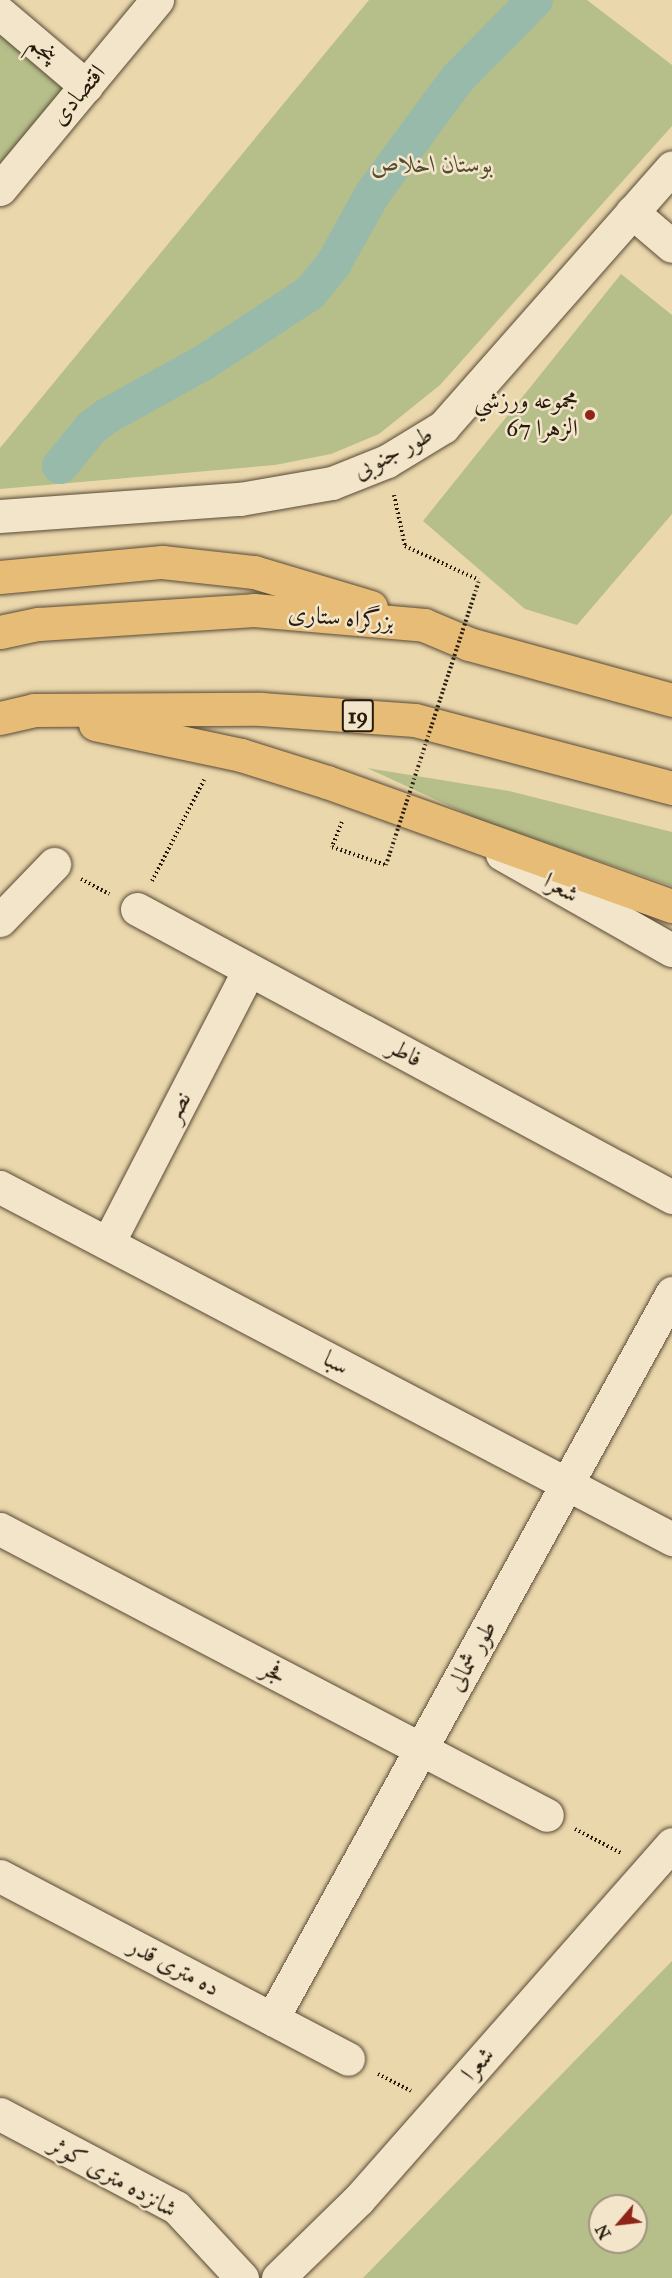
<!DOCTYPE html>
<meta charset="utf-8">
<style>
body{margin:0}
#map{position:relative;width:672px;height:2278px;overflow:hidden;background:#ebd7ac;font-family:"IM FELL Great Primer",Amiri,serif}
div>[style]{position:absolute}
.green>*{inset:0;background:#b6be8a}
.canal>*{height:36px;margin:-18px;padding:0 18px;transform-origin:18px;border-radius:18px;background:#98baaa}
.path>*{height:4px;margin-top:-2px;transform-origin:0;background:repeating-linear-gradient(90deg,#271b0e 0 1.5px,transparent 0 4.5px)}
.roads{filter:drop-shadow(0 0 2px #584a36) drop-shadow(0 0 2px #584a36)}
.minor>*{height:33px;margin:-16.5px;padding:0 16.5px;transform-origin:16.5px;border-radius:16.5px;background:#f2e5c9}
.highway>*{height:33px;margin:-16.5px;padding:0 16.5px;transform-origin:16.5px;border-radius:16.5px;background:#e6bc76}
.path-bridge>*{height:4px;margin-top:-2px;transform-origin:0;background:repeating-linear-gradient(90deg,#271b0e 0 1.5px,transparent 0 4.5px)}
.dots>*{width:16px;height:16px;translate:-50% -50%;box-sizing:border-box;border:3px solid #f2e5c9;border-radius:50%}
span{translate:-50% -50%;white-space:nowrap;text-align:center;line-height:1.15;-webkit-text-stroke:5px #f2e5c9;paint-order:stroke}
.shield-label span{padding:2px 4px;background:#f2e5c9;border:2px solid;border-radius:4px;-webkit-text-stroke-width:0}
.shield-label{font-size:22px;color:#271b0e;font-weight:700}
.street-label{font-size:24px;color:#271b0e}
.park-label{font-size:24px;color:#524c33;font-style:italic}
.poi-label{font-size:24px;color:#271b0e}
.right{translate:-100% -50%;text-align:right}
.north{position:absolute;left:588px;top:2194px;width:60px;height:60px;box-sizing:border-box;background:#f2e5c9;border:2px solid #a1947e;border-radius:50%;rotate:242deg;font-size:16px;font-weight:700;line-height:24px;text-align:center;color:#271b0e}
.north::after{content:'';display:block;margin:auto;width:21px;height:27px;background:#8f2418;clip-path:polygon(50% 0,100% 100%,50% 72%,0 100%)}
</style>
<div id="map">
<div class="green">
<div style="clip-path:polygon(369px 0,587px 0,672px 65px,672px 126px,440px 385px,379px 434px,331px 454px,275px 465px,0 489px,0 448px)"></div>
<div style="clip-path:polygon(0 35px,64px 87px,0 164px)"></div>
<div style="clip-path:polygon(621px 274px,672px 315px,672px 514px,577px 625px,525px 609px,423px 521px)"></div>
<div style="clip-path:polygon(367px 768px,509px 791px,672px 832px,672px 886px,480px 820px)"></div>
<div style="clip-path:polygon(evenodd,672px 1961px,672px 2278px,363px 2278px,672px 1961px,600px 2206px,636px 2206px,636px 2242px,600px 2242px,600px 2206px)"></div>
</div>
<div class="canal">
<div style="left:60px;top:466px;width:50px;rotate:-50.6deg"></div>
<div style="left:92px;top:427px;width:19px;rotate:-36deg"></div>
<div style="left:107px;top:416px;width:110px;rotate:-28.9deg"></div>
<div style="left:203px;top:363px;width:128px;rotate:-33.2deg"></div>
<div style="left:310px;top:293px;width:38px;rotate:-51deg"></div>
<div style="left:334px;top:263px;width:80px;rotate:-60.9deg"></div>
<div style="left:373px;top:193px;width:142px;rotate:-53.6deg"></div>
<div style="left:457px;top:79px;width:111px;rotate:-45.4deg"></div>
</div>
<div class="path">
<div style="left:394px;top:495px;width:52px;rotate:77.8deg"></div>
<div style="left:405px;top:546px;width:81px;rotate:24.7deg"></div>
<div style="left:342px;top:822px;width:27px;rotate:112deg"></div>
<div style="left:332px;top:847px;width:57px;rotate:18.4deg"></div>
<div style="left:81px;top:879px;width:32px;rotate:28deg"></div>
<div style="left:152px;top:881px;width:114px;rotate:-62.8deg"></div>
<div style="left:575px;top:1829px;width:52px;rotate:27.6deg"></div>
<div style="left:378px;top:2074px;width:37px;rotate:27deg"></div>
</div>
<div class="roads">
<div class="minor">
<div style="left:0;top:13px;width:113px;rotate:40.3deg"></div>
<div style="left:0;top:189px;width:246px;rotate:-50.3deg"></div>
<div style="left:632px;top:212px;width:52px;rotate:40.4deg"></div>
<div style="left:0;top:516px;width:241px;rotate:-4.1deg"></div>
<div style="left:240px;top:499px;width:93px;rotate:-9.9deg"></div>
<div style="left:332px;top:483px;width:59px;rotate:-21.8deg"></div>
<div style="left:387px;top:461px;width:66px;rotate:-31.3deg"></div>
<div style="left:443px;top:427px;width:346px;rotate:-48.6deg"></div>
<div style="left:502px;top:854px;width:195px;rotate:29.5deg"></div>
<div style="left:137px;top:909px;width:608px;rotate:28.29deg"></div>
<div style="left:0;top:920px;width:78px;rotate:-46deg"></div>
<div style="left:0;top:1187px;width:759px;rotate:27.65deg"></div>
<div style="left:108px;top:1243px;width:307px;rotate:-62.7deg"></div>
<div style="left:0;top:1529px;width:617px;rotate:27.6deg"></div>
<div style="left:0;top:1876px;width:393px;rotate:27.7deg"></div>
<div style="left:272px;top:2019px;width:829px;rotate:-61.15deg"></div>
<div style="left:0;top:2114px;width:199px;rotate:27.9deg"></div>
<div style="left:176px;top:2207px;width:97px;rotate:47.1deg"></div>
<div style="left:278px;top:2278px;width:113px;rotate:-44.3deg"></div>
<div style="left:359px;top:2199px;width:473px;rotate:-48.6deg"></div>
</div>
<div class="highway">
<div style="left:0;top:577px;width:163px;rotate:-5.3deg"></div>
<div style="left:162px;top:562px;width:93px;rotate:6.2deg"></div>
<div style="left:254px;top:572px;width:122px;rotate:16.7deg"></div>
<div style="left:0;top:632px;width:40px;rotate:-12deg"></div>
<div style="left:39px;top:624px;width:215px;rotate:-3.7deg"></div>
<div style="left:254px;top:610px;width:171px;rotate:5deg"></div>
<div style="left:424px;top:625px;width:49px;rotate:22.9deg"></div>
<div style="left:469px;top:644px;width:211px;rotate:15.4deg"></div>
<div style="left:0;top:718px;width:35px;rotate:-13deg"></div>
<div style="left:34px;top:710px;width:227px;rotate:-0.3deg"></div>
<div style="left:261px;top:709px;width:154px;rotate:4.1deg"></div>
<div style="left:415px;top:720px;width:266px;rotate:14.8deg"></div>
<div style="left:95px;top:724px;width:149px;rotate:12deg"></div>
<div style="left:241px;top:755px;width:90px;rotate:17.4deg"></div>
<div style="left:327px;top:782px;width:367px;rotate:19.8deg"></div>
</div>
</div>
<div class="path-bridge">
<div style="left:386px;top:865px;width:300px;rotate:-71.9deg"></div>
</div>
<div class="dots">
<div style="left:590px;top:415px;background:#8f2418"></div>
</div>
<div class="shield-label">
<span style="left:358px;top:716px">19</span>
</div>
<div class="street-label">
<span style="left:43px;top:49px;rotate:40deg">پنجم</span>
<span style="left:78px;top:95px;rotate:-50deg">اقتصادی</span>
<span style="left:393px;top:453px;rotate:-28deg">طور جنوبی</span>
<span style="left:341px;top:618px;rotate:5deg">بزرگراه ستاری</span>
<span style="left:561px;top:888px;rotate:30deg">شعرا</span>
<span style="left:405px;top:1053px;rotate:28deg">فاطر</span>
<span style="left:178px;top:1107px;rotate:-63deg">نصر</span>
<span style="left:336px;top:1363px;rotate:28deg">سبا</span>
<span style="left:472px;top:1656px;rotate:-61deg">طور شمالی</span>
<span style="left:274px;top:1672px;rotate:28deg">فجر</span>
<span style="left:174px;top:1967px;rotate:28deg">ده متری قدر</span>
<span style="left:478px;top:2064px;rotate:-49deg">شعرا</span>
<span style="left:113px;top:2177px;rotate:29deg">شانزده متری کوثر</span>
</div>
<div class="park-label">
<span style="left:432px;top:165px">بوستان اخلاص</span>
</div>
<div class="poi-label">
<span class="right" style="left:578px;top:415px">مجموعه ورزشي<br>الزهرا 67</span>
</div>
<div class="north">N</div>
</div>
